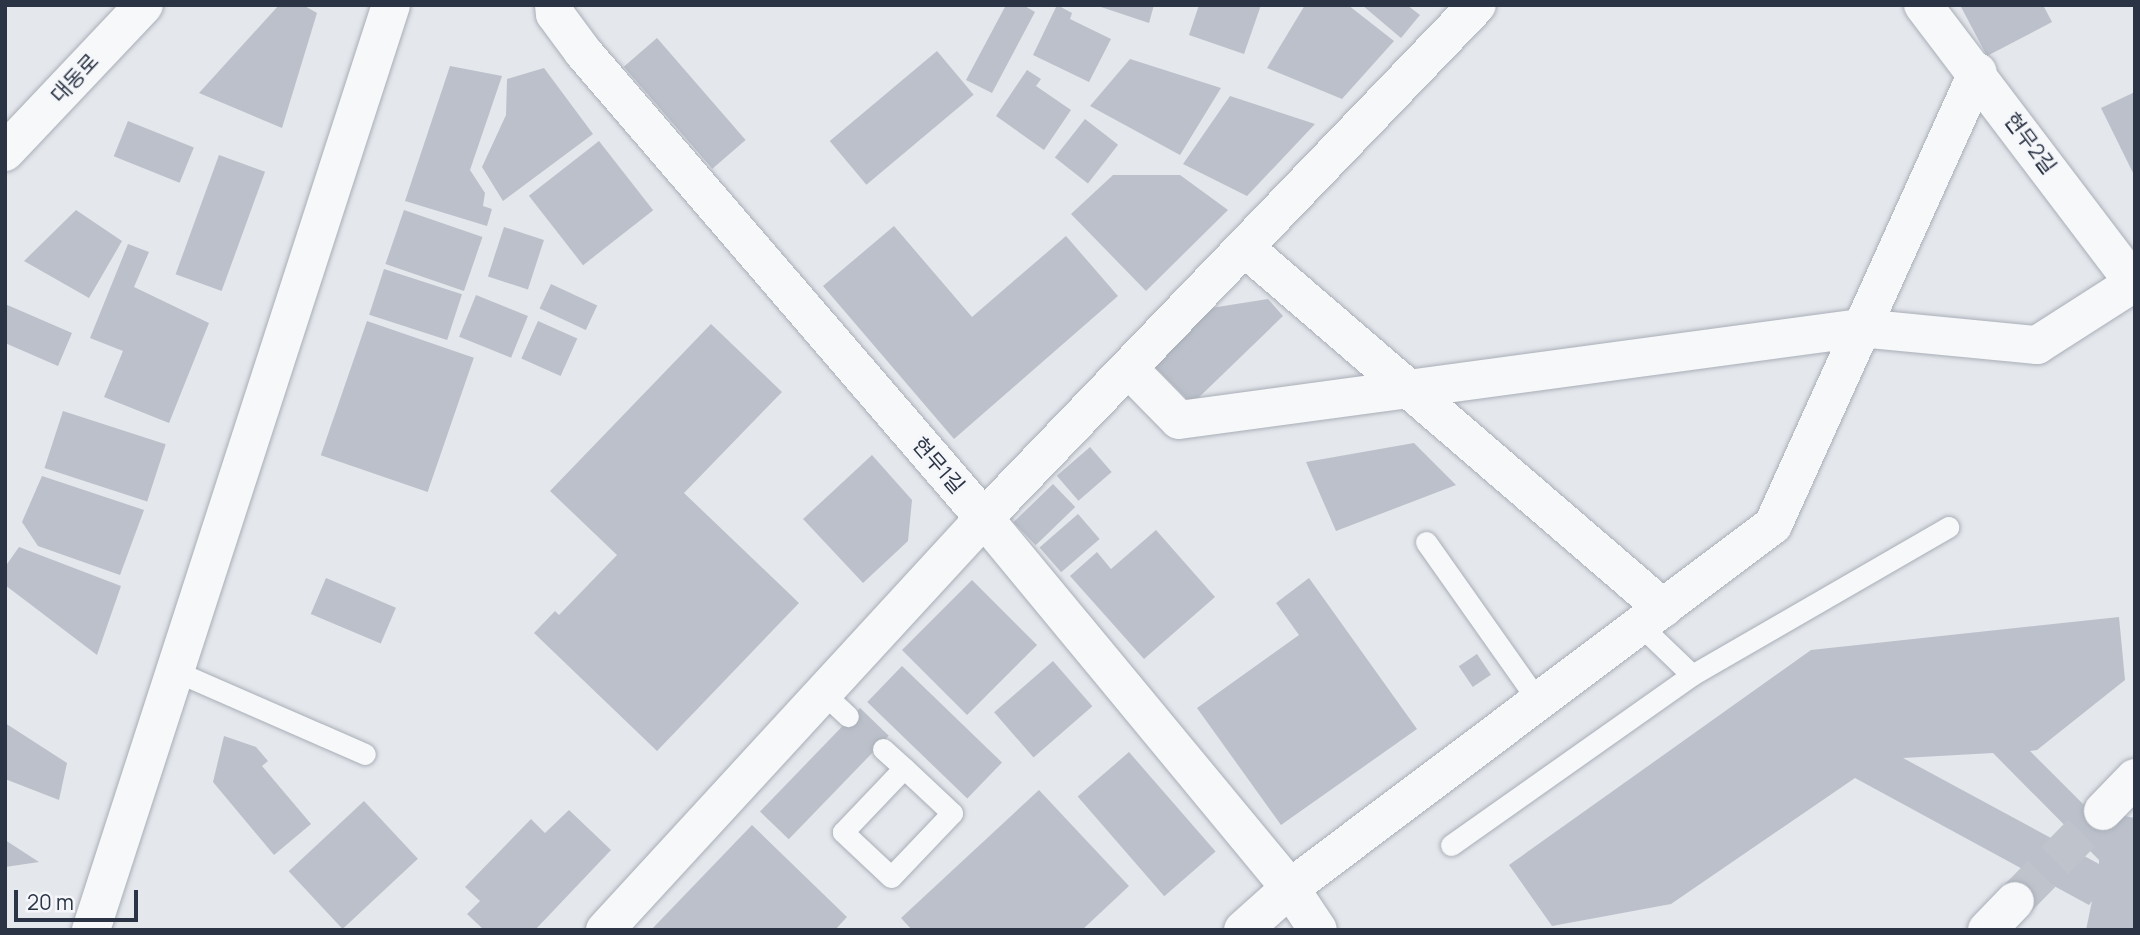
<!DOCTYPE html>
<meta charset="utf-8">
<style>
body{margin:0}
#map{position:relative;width:2140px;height:935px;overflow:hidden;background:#e4e7ec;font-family:Manrope,"Noto Sans KR",sans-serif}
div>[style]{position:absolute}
.building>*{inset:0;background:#bbc0ca;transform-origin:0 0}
.minor-tunnel>*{height:38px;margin-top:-19px;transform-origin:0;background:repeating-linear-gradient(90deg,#bfc3cb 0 38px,transparent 0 57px)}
.roads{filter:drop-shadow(0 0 2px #a9aeb7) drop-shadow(0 0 2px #a9aeb7)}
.service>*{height:21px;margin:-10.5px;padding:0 10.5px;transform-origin:10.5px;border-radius:10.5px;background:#f7f8fa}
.minor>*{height:38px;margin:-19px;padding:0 19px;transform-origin:19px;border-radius:19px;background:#f7f8fa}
.tertiary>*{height:38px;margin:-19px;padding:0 19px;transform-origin:19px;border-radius:19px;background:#f7f8fa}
span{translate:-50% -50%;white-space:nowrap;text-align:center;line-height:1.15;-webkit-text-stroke:5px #f4f6f9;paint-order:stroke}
.street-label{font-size:21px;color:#2b3445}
.frame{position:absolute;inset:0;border:7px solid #2b3445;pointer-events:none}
.scale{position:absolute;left:14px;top:890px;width:124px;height:32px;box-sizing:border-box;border:4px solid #2b3445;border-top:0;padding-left:9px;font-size:21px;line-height:24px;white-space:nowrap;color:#2b3445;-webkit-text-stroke:5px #f4f6f9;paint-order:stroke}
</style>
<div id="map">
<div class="building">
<div style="clip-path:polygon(279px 5px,303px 5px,317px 13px,282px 128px,199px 93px)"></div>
<div style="clip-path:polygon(1006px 5px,1023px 5px,1035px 12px,992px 93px,966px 80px)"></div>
<div style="clip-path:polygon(1057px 5px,1072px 13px,1070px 19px,1111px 39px,1089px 82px,1033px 55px)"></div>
<div style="clip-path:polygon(1095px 5px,1154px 5px,1149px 23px)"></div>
<div style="clip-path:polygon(1199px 5px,1261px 5px,1244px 54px,1189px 35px)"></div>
<div style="clip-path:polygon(1305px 5px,1348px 5px,1394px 41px,1342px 99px,1267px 68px)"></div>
<div style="clip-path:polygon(1362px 5px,1407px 5px,1420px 15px,1401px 38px)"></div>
<div style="clip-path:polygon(1960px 5px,2043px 5px,2052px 22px,1987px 56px)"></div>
<div style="left:657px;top:38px;width:135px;height:44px;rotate:49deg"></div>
<div style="left:937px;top:51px;width:57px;height:140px;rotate:50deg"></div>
<div style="clip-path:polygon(1130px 59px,1221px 88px,1180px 155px,1090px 106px)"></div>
<div style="clip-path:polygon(450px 66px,502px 76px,470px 170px,485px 193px,483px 206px,492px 209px,487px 226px,405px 201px)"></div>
<div style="clip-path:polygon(544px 68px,593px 134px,503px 201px,482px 167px,506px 115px,507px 79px)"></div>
<div style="clip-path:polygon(1027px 70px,1041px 79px,1036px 86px,1071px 110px,1044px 150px,996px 116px)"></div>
<div style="clip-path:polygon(2135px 92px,2135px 177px,2101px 108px)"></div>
<div style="clip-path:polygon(1230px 96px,1315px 124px,1247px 196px,1183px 164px)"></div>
<div style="left:1085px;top:119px;width:42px;height:49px;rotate:38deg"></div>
<div style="left:128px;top:121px;width:71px;height:38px;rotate:22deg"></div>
<div style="left:599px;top:141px;width:88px;height:89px;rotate:52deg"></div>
<div style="left:219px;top:155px;width:49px;height:127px;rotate:20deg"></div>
<div style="clip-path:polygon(1113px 175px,1180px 175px,1228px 210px,1146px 291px,1071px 214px)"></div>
<div style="clip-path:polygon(76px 210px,122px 241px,89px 298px,24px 261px)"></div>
<div style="left:404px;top:210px;width:83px;height:57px;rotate:19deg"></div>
<div style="clip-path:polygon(894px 226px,972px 317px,1066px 236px,1118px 296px,954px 439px,823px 286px)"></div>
<div style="left:504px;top:227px;width:42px;height:52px;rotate:18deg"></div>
<div style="clip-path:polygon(128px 244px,149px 252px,134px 287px,209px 323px,169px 423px,104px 397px,123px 351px,90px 338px)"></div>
<div style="left:384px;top:269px;width:82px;height:48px;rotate:18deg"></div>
<div style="left:551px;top:284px;width:51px;height:27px;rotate:25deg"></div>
<div style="left:476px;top:295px;width:56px;height:45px;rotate:22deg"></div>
<div style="clip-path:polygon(1268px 299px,1283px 316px,1192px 404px,1154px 366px,1211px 308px)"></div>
<div style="clip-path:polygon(5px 304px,72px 333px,58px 366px,5px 343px)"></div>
<div style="left:367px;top:321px;width:113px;height:142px;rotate:19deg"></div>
<div style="left:538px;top:321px;width:43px;height:41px;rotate:24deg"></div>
<div style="clip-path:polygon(711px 324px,782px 392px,684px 493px,799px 603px,657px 751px,534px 633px,555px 611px,559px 615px,617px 555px,550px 491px)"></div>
<div style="left:63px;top:411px;width:108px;height:60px;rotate:18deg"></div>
<div style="clip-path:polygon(1414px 443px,1456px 485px,1336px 531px,1306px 462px)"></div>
<div style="left:1090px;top:447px;width:33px;height:44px;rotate:49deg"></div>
<div style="clip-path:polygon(872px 455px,912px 500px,908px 541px,863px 583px,803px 519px)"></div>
<div style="clip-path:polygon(42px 476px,144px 510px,120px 575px,38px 546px,22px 522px)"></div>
<div style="left:1053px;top:484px;width:32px;height:55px;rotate:46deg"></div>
<div style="left:1078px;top:514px;width:33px;height:51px;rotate:49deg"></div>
<div style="clip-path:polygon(1156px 530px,1215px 597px,1144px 659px,1070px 576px,1097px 552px,1111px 569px)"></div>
<div style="clip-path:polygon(19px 547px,121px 586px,97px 655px,5px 585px,5px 567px)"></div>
<div style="left:326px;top:578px;width:76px;height:39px;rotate:23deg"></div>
<div style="clip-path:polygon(1309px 578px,1417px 729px,1281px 825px,1197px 708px,1299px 635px,1276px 603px)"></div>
<div style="left:972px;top:580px;width:92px;height:99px;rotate:45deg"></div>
<div style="clip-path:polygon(evenodd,2119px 617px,2125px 680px,2037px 750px,2030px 751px,2105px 826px,2108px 813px,2135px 818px,2135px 930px,2086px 930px,2092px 901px,2089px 905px,1855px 778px,1671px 904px,1552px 926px,1509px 865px,1811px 650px,2119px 617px,1993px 753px,2099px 860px,2099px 864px,1903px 758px,1993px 753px)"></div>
<div style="left:1477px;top:654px;width:25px;height:22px;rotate:56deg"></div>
<div style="left:1053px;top:661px;width:60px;height:78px;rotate:49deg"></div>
<div style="left:902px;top:666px;width:139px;height:50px;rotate:44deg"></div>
<div style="left:860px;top:708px;width:40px;height:144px;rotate:44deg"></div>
<div style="clip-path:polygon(5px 723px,67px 763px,59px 800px,5px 779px)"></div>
<div style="clip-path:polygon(224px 736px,256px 747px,268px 761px,262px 766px,311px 824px,274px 855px,213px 782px)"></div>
<div style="left:1129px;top:752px;width:132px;height:68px;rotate:49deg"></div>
<div style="clip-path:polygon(1039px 790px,1129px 886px,1082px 930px,912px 930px,901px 918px)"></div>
<div style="left:364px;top:801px;width:79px;height:103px;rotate:47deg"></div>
<div style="clip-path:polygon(569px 810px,611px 850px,535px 930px,484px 930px,467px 914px,480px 901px,465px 887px,531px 819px,545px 833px)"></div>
<div style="clip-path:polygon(752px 825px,847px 917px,835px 930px,651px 930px)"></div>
<div style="clip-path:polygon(5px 840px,39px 862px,5px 867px)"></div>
</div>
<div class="minor-tunnel">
<div style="left:2015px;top:901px;width:126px;rotate:-45.6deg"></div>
</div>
<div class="roads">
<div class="service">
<div style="left:1426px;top:542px;width:196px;rotate:54.8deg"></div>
<div style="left:1640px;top:625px;width:72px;rotate:43.9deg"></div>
<div style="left:1692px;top:675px;width:296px;rotate:-30deg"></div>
<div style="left:175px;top:671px;width:207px;rotate:23.6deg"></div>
<div style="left:823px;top:693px;width:34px;rotate:43deg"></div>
<div style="left:883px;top:749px;width:28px;rotate:42deg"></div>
<div style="left:904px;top:768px;width:66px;rotate:43.2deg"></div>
<div style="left:952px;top:813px;width:88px;rotate:133.6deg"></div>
<div style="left:891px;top:877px;width:66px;rotate:-136.8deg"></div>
<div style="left:843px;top:832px;width:88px;rotate:-46.4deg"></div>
<div style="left:1451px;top:845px;width:295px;rotate:-35.2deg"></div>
</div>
<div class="minor">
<div style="left:554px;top:5px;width:9px;rotate:84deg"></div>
<div style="left:555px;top:14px;width:47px;rotate:53.6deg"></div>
<div style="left:583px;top:52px;width:615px;rotate:49.29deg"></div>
<div style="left:984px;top:518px;width:480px;rotate:50.4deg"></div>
<div style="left:1290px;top:888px;width:50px;rotate:56.3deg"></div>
<div style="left:1923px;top:5px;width:350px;rotate:52.8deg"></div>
<div style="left:1245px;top:248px;width:552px;rotate:40.74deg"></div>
<div style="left:1129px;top:369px;width:71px;rotate:45.6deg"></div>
<div style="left:1179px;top:420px;width:687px;rotate:-7.69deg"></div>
<div style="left:1860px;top:328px;width:178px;rotate:5.5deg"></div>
<div style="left:2037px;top:345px;width:115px;rotate:-32.6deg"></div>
<div style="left:2103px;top:811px;width:46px;rotate:-45.9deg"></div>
<div style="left:91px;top:930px;width:972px;rotate:-72.03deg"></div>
<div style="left:605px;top:930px;width:560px;rotate:-47.39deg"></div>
<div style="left:984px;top:518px;width:711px;rotate:-46.14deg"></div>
<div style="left:1243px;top:930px;width:63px;rotate:-41.8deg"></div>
<div style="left:1290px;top:888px;width:604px;rotate:-36.93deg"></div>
<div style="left:1773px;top:525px;width:497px;rotate:-65.7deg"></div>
<div style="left:1987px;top:930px;width:40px;rotate:-46deg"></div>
</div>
<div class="tertiary">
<div style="left:5px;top:152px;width:202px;rotate:-46.6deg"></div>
</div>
</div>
<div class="street-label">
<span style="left:74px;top:78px;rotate:-47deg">대동로</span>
<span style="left:2031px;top:143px;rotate:53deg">현무2길</span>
<span style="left:939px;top:465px;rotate:49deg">현무1길</span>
</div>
<div class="frame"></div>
<div class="scale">20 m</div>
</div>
